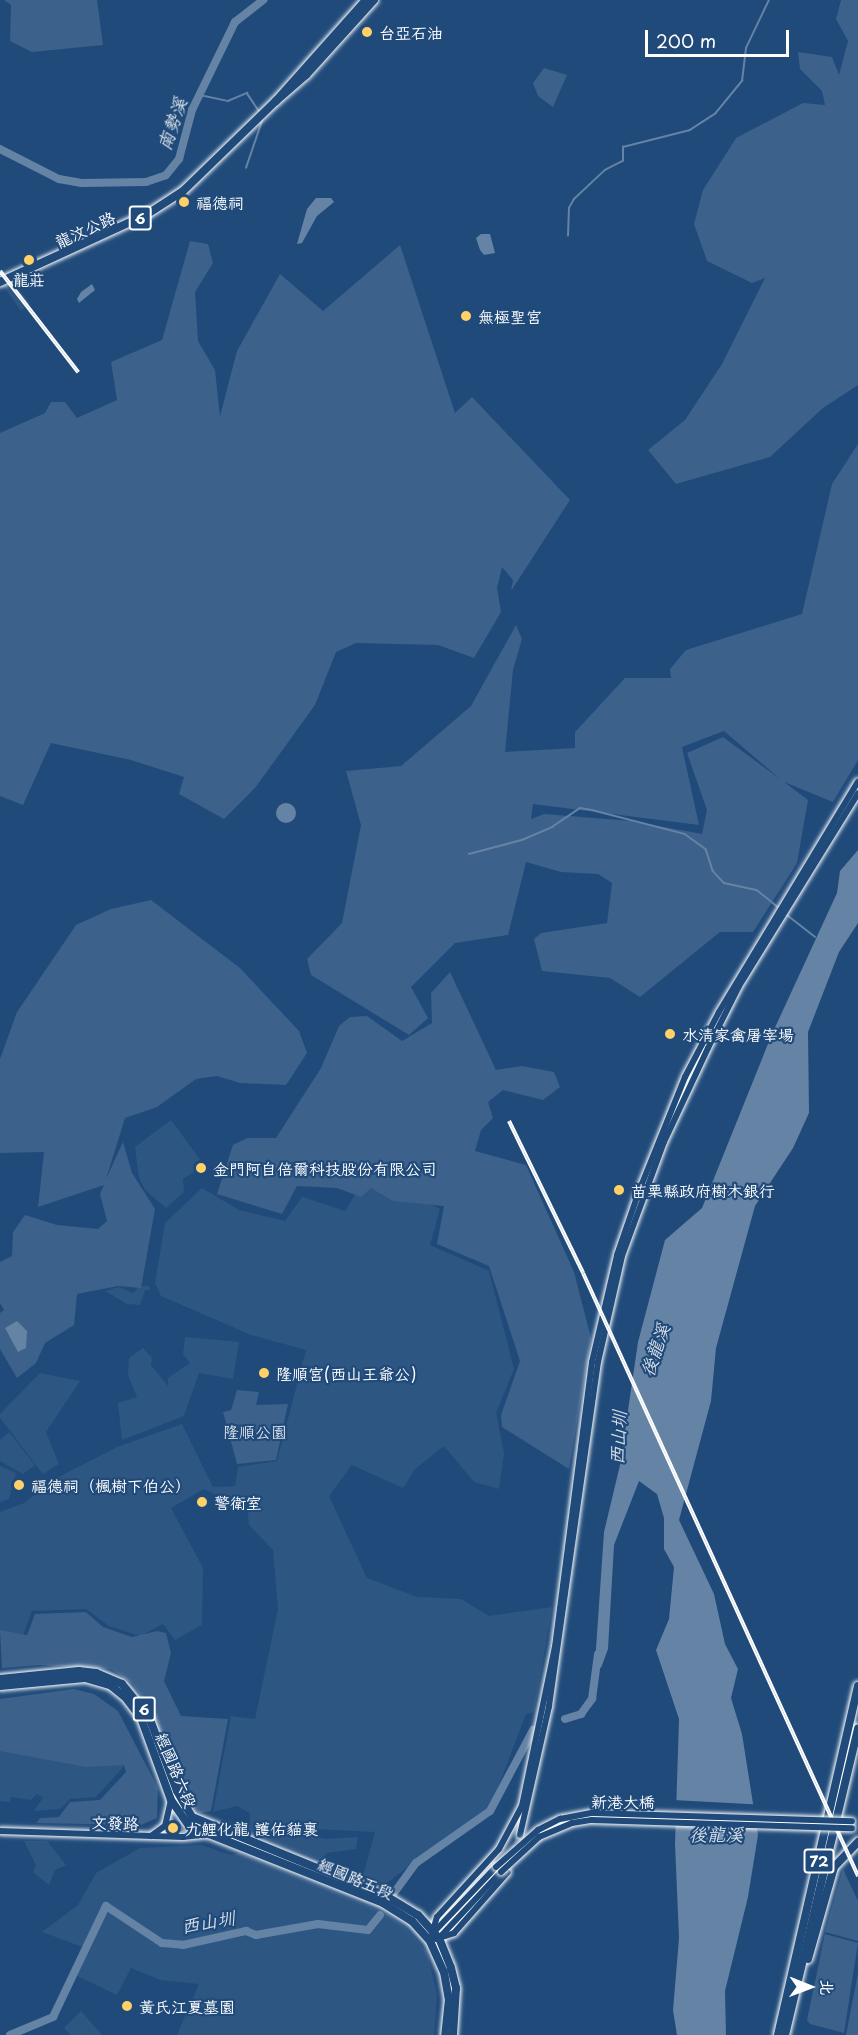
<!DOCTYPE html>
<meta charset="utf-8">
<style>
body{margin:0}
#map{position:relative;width:858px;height:2035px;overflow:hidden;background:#1f4a7a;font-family:"Playpen Sans","LXGW WenKai TC",sans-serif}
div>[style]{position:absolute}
.built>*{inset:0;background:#2e5683}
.green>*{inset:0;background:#3c618b}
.water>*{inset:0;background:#6583a4}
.round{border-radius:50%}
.pier>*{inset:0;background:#1f4a7a;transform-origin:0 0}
.stream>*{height:1.5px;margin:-0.75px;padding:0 0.75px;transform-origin:0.75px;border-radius:0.75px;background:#6583a4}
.river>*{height:8px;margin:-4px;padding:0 4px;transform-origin:4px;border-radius:4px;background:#6583a4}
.minor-tunnel>*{height:6px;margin-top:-3px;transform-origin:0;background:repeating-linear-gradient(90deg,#41658e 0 6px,transparent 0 9px)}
.roads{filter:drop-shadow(0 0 2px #fff) drop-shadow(0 0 2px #fff)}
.minor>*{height:6px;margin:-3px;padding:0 3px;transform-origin:3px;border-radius:3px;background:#1f4a7a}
.major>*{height:8px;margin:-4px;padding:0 4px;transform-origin:4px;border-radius:4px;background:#1f4a7a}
.highway>*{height:8px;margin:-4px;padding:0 4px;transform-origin:4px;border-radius:4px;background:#1f4a7a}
.rail>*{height:4px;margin-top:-2px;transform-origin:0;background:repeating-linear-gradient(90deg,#1f4a7a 0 4.5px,#fff 0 9px);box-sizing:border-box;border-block:2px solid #fff}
.bridges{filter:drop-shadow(0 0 2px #fff) drop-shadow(0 0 2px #fff)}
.minor-bridge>*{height:6px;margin:-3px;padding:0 3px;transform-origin:3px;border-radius:3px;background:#1f4a7a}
.dots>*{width:16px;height:16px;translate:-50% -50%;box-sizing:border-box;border:3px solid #1f4a7a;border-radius:50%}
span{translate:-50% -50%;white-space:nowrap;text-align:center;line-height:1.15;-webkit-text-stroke:4.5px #1f4a7a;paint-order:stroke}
.shield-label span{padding:2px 4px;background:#1f4a7a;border:2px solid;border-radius:4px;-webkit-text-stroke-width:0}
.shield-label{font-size:15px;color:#fff;font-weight:700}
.poi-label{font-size:16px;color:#fff}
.left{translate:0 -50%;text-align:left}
.street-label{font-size:16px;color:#fff}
.park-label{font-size:16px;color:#d8dfe8}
.water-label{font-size:18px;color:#d8e0e8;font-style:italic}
.north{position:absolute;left:780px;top:1957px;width:60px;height:60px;-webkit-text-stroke:4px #1f4a7a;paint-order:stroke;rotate:91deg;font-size:16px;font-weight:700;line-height:24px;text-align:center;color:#fff}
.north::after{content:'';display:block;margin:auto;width:21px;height:27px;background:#fff;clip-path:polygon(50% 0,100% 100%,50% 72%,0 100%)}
.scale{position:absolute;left:645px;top:30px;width:144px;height:27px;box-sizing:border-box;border:3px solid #fff;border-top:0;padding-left:8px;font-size:18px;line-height:21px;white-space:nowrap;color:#fff;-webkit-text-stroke:4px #1f4a7a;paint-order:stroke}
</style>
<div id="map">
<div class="built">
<div style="clip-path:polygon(13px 282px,30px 303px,21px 311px,4px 287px)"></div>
<div style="clip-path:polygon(171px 1120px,204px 1165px,183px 1179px,184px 1192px,166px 1208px,145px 1190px,139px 1178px,135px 1147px)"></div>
<div style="clip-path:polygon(370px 1171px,440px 1209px,430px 1245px,489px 1271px,514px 1369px,496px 1413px,504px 1453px,499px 1489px,474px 1482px,444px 1446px,415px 1469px,403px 1488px,352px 1465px,329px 1496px,367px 1578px,417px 1597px,461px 1599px,489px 1616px,552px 1607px,534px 1712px,526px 1714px,494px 1798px,486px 1809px,384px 1885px,363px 1875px,375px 1832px,276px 1827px,325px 1839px,358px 1837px,356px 1849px,327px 1853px,321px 1860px,247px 1831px,244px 1826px,250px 1823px,250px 1813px,237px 1806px,213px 1812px,231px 1716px,255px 1719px,278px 1609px,273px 1550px,249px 1525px,246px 1496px,227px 1500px,204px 1489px,171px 1508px,203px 1568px,202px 1625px,175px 1640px,163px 1624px,140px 1636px,109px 1626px,86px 1609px,32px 1611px,21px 1641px,0 1637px,0 1512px,24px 1503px,53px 1480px,117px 1447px,182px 1424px,213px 1487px,235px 1486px,238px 1467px,277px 1461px,306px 1350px,251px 1335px,161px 1296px,155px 1283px,165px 1223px,202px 1188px,239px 1210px,285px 1221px,302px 1197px,345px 1211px)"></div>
<div style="clip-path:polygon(139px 1286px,149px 1286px,150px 1290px,145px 1290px,140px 1305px,127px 1304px,105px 1291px,119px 1287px,133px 1293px)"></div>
<div style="clip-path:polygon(185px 1337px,239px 1342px,233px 1379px,199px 1373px,184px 1416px,122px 1440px,118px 1403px,137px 1397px,128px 1375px,129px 1358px,143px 1348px,152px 1358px,151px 1365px,168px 1386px,168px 1378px,190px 1363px,183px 1354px)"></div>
<div style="clip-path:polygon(40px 1373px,80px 1381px,46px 1432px,59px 1464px,43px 1474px,0 1418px,0 1414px)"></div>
<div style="clip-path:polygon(9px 1432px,35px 1465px,23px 1474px,0 1461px,0 1440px)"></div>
<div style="clip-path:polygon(0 1466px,16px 1473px,9px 1499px,0 1502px)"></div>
<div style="clip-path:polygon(0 1747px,126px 1764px,96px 1797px,70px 1799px,60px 1809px,34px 1811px,43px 1798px,37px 1794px,31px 1800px,11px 1797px,10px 1802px,0 1801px)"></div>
<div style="clip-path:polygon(24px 1841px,47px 1841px,66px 1865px,55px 1870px,49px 1885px,33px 1872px,36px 1865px)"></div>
<div style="clip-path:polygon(201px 1845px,231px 1855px,239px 1853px,385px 1913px,405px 1927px,427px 1952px,437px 1994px,434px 2035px,177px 2035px,199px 1984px,160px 1980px,131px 1968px,117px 1995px,75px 1975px,88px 1949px,42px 1932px,78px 1905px,96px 1873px,140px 1848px)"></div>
<div style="clip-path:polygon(81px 2011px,102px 2035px,70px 2035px,64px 2028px)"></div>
</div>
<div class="green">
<div style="clip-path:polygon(4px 0,97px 0,103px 45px,32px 52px,10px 41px,11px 5px)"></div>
<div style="clip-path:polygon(841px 0,858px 0,858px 385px,823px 408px,770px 457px,676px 484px,648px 450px,685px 420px,722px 364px,765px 278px,752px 283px,707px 261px,694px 224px,703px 190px,736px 138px,803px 103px,825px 105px,822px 91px,800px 69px,798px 52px,832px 57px,839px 75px,848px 41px,836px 19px)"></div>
<div style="clip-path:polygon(544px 68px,567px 75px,553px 107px,538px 96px,533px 83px)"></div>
<div style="clip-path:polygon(190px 241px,208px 244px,213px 263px,195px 292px,198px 341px,215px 370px,220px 416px,237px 351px,280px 274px,323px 311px,400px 245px,455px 413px,472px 397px,570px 500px,511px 591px,513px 580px,502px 567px,497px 588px,501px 612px,474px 658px,438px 645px,356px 643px,336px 652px,315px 705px,255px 788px,224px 819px,179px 794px,184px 777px,131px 760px,51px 743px,23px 805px,0 796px,0 433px,45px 413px,51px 402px,65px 402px,77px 418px,117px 400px,111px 362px,162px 340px)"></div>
<div style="clip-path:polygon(evenodd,858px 444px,858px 760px,833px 802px,784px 782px,808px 800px,797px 863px,753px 932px,720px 932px,640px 997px,610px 978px,542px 971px,534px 939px,541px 933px,607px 923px,612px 883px,598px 874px,561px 872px,526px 862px,508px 935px,455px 943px,411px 987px,428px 1018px,409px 1035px,311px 975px,307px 959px,342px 923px,361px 825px,346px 771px,401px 766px,471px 706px,516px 625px,522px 639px,513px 670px,505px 752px,575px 748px,575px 732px,625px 678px,671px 678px,670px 669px,686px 650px,802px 614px,832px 484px,858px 444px,724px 731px,780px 779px,723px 737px,687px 753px,707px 810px,702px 834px,632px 821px,544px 814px,531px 819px,533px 804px,699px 825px,682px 747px,724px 731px)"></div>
<div style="clip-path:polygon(151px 900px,240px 968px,299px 1031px,307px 1053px,286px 1085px,240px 1083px,217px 1076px,196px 1079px,157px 1107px,125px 1118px,106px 1179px,123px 1142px,132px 1173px,155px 1209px,141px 1288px,118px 1286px,77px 1294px,74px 1325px,45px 1343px,36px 1363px,17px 1378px,0 1349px,0 1313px,4px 1310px,0 1303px,0 1262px,12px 1256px,13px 1232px,25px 1215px,57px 1225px,98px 1229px,107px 1221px,100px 1194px,104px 1185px,38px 1207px,44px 1152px,0 1153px,0 1059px,17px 1012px,76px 925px,111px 909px)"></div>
<div style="clip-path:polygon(450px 972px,496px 1070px,522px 1066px,554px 1072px,560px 1087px,543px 1100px,503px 1090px,488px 1102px,493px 1118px,481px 1130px,475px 1151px,526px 1165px,574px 1272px,591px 1338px,569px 1469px,502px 1427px,501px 1415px,520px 1361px,489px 1266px,437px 1244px,444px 1206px,393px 1201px,371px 1188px,361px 1197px,337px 1188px,297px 1186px,282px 1214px,217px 1194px,233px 1145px,247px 1138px,276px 1138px,321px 1068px,339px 1026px,350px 1017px,367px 1016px,402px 1041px,432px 1023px,431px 993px)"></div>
<div style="clip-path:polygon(237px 1390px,259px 1392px,256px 1405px,288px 1404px,276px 1460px,237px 1464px,223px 1412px,231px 1410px)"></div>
<div style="clip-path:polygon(86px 1612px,103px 1627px,132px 1637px,157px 1631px,166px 1633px,171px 1653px,164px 1681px,181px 1716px,228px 1719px,211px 1811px,200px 1813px,185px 1798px,148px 1705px,132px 1683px,111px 1669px,39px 1665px,2px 1668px,0 1630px,27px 1635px,35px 1614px)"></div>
<div style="clip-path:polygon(74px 1689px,94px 1694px,118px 1711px,158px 1788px,157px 1818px,141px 1825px,36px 1823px,40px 1818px,59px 1817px,70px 1802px,100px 1800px,126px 1772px,124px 1765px,86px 1767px,0 1751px,0 1699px)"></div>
<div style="clip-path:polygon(171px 1816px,184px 1830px,184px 1832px,160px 1833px)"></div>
<div style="clip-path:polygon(843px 1869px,858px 1901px,858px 1941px,825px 1932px)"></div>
<div style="clip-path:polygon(825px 1934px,858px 1943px,844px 2033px,810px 2024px,807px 2020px)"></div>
<div style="clip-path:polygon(858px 1973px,858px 2035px,846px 2035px)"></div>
</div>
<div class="water">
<div style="clip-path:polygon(316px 198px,331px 198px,334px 202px,317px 216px,302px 243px,297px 244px,307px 209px)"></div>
<div style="clip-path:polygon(481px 234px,490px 234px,495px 253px,484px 255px,480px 250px,476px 238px)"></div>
<div style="clip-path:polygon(92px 284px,95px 290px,79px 303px,77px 299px,81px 292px)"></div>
<div class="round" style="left:276px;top:803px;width:20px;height:20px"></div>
<div style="clip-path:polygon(858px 850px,858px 923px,839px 952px,808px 1032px,809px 1113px,793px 1148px,755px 1206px,716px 1348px,711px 1401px,679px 1520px,714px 1594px,725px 1644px,738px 1669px,731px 1698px,742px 1734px,758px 1835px,748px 1897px,725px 1991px,726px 2035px,677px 2035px,673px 2010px,679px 1938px,675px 1844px,679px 1719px,656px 1650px,669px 1619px,674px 1567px,664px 1549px,664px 1518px,657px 1494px,639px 1481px,614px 1545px,608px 1649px,601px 1668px,595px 1663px,604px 1532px,620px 1465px,638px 1342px,665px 1240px,702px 1208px,772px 1034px,837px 893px,840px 871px)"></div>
<div style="clip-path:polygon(17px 1321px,27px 1331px,26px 1348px,18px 1352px,5px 1328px)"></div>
</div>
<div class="pier">
<div style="left:673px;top:1800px;width:84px;height:18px;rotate:3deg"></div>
</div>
<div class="stream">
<div style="left:200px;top:95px;width:29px;rotate:12deg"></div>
<div style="left:228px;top:101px;width:21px;rotate:-23deg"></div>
<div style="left:247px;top:93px;width:22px;rotate:56deg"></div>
<div style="left:246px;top:168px;width:53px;rotate:-71.2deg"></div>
<div style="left:568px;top:236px;width:28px;rotate:-88deg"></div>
<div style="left:569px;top:208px;width:10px;rotate:-61deg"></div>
<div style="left:574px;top:199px;width:42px;rotate:-43.1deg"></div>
<div style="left:605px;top:170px;width:20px;rotate:-27deg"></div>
<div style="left:623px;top:161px;width:14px;rotate:-90deg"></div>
<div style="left:623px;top:147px;width:69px;rotate:-14.2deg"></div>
<div style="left:690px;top:130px;width:30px;rotate:-33deg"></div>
<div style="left:715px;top:114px;width:43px;rotate:-50.7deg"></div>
<div style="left:742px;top:81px;width:33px;rotate:-83deg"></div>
<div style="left:746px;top:48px;width:53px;rotate:-64.4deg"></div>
<div style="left:469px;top:854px;width:55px;rotate:-14.8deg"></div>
<div style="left:522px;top:840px;width:33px;rotate:-23deg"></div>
<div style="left:552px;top:827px;width:34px;rotate:-34deg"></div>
<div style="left:580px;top:808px;width:12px;rotate:9deg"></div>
<div style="left:592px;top:810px;width:96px;rotate:14.5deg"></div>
<div style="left:685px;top:834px;width:26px;rotate:36deg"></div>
<div style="left:706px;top:849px;width:23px;rotate:72deg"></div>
<div style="left:713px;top:871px;width:16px;rotate:47deg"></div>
<div style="left:724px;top:883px;width:34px;rotate:12deg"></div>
<div style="left:757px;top:890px;width:27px;rotate:39deg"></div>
<div style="left:786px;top:914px;width:37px;rotate:38deg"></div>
</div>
<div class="river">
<div style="left:0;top:149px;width:66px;rotate:27deg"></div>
<div style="left:59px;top:179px;width:23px;rotate:10deg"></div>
<div style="left:82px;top:183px;width:64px;rotate:-0.9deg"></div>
<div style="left:146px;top:182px;width:21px;rotate:-19deg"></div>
<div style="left:166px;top:175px;width:21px;rotate:-51deg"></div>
<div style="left:179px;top:159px;width:51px;rotate:-75.1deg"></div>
<div style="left:192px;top:110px;width:98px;rotate:-64deg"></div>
<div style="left:235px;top:22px;width:36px;rotate:-38deg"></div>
<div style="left:565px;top:1719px;width:17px;rotate:-17deg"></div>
<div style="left:581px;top:1714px;width:19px;rotate:-54deg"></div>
<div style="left:592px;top:1699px;width:45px;rotate:-82.4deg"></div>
<div style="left:394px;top:1893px;width:37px;rotate:-54deg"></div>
<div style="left:416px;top:1863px;width:90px;rotate:-35.1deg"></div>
<div style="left:490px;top:1811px;width:92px;rotate:-62deg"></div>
<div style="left:10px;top:2035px;width:47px;rotate:-22.7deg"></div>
<div style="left:53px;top:2017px;width:123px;rotate:-64.5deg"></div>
<div style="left:106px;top:1906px;width:67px;rotate:33.5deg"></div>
<div style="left:162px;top:1943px;width:21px;rotate:5deg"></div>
<div style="left:183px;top:1945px;width:65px;rotate:-12.5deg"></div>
<div style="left:246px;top:1931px;width:11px;rotate:22deg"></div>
<div style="left:256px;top:1935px;width:63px;rotate:-10.1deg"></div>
<div style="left:318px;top:1924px;width:50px;rotate:6.8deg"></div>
<div style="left:368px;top:1930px;width:19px;rotate:-51deg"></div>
</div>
<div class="minor-tunnel">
<div style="left:514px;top:1852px;width:18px;rotate:-71deg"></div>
</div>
<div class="roads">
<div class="minor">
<div style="left:0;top:1831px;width:183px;rotate:1.9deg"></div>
<div style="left:183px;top:1837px;width:45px;rotate:-6.3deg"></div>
<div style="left:520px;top:1835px;width:132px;rotate:-77.3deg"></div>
<div style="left:549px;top:1706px;width:347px;rotate:-81.9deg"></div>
<div style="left:598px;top:1362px;width:109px;rotate:-77.2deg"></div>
<div style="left:622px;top:1256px;width:121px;rotate:-69.8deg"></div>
<div style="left:664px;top:1142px;width:104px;rotate:-64.9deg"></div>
<div style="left:708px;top:1048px;width:69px;rotate:-63.4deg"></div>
<div style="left:739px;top:986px;width:227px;rotate:-58.3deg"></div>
<div style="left:151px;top:1836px;width:17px;rotate:-36deg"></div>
<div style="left:165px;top:1826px;width:27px;rotate:-77deg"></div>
<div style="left:434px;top:1932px;width:90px;rotate:-46.4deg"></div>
<div style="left:439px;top:1938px;width:91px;rotate:-46.8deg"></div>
<div style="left:436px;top:1939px;width:19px;rotate:-18deg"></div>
<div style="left:454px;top:1933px;width:81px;rotate:-48.5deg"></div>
<div style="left:430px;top:1941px;width:25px;rotate:-74deg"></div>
<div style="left:437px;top:1917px;width:92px;rotate:-47.6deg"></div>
<div style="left:499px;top:1849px;width:49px;rotate:-61.9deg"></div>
<div style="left:522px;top:1806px;width:162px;rotate:-78.3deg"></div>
<div style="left:555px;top:1647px;width:287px;rotate:-82.6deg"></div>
<div style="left:592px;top:1362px;width:110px;rotate:-76.8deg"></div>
<div style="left:617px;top:1255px;width:68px;rotate:-71deg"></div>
<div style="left:639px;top:1191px;width:123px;rotate:-68deg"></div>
<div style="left:685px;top:1077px;width:73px;rotate:-62.4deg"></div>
<div style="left:719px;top:1012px;width:269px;rotate:-58.9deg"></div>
</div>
<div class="major">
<div style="left:276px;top:101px;width:40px;rotate:-41deg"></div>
<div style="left:306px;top:75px;width:101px;rotate:-47.8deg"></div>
<div style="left:0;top:282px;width:161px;rotate:-24.7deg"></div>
<div style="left:146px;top:215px;width:44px;rotate:-33deg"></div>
<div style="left:183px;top:191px;width:129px;rotate:-44.1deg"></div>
<div style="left:276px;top:101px;width:135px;rotate:-48.3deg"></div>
<div style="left:0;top:1679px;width:79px;rotate:-5.8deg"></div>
<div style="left:79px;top:1671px;width:17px;rotate:7deg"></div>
<div style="left:96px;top:1673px;width:28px;rotate:23deg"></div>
<div style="left:122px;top:1684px;width:43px;rotate:50.7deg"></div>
<div style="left:149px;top:1717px;width:79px;rotate:69.3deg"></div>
<div style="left:177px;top:1791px;width:30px;rotate:60deg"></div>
<div style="left:192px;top:1817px;width:209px;rotate:22.2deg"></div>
<div style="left:386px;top:1896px;width:37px;rotate:31deg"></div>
<div style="left:418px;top:1915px;width:31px;rotate:48deg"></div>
<div style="left:439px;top:1938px;width:32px;rotate:68deg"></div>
<div style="left:451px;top:1968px;width:21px;rotate:76deg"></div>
<div style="left:456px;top:1988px;width:47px;rotate:93.7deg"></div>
<div style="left:0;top:1686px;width:85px;rotate:-5.4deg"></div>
<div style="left:85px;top:1678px;width:26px;rotate:16deg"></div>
<div style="left:110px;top:1685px;width:21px;rotate:39deg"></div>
<div style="left:126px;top:1698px;width:25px;rotate:53deg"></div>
<div style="left:141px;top:1718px;width:87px;rotate:69.9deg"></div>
<div style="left:171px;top:1800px;width:32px;rotate:55deg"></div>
<div style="left:189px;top:1826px;width:209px;rotate:21.6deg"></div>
<div style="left:383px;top:1903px;width:34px;rotate:32deg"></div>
<div style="left:412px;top:1921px;width:27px;rotate:48deg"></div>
<div style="left:430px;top:1941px;width:34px;rotate:66deg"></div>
<div style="left:444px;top:1972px;width:27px;rotate:80deg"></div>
<div style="left:449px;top:1999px;width:36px;rotate:96deg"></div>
</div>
<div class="highway">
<div style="left:808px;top:1959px;width:96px;rotate:-74.2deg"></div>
<div style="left:834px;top:1867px;width:35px;rotate:-46deg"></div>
<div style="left:778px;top:2035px;width:358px;rotate:-77.1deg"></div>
<div style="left:785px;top:2035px;width:315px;rotate:-76.6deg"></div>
</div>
</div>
<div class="rail">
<div style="left:0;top:271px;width:128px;rotate:52.3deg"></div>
<div style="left:509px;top:1121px;width:169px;rotate:64deg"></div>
<div style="left:583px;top:1273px;width:663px;rotate:65.48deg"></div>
</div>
<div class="bridges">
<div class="minor-bridge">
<div style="left:496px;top:1867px;width:56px;rotate:-41.4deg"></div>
<div style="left:538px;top:1830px;width:25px;rotate:-27deg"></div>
<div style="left:560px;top:1819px;width:33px;rotate:-11deg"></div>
<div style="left:592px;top:1813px;width:260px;rotate:1.8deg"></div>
<div style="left:501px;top:1872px;width:52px;rotate:-42.6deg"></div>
<div style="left:539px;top:1837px;width:36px;rotate:-23deg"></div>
<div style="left:572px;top:1823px;width:20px;rotate:-9deg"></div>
<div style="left:592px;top:1820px;width:260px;rotate:1.8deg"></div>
</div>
</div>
<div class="dots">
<div style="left:367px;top:32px;background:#ffd166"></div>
<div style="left:184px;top:202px;background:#ffd166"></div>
<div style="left:29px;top:260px;background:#ffd166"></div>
<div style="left:466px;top:316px;background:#ffd166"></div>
<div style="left:670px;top:1034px;background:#ffd166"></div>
<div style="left:201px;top:1168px;background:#ffd166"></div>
<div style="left:619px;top:1190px;background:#ffd166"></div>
<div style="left:264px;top:1373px;background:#ffd166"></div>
<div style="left:19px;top:1485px;background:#ffd166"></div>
<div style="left:202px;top:1502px;background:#ffd166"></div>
<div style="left:173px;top:1828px;background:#ffd166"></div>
<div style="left:127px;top:2006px;background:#ffd166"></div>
</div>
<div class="shield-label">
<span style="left:140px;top:218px">6</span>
<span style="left:144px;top:1709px">6</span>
<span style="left:819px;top:1861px">72</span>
</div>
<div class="poi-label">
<span class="left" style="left:379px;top:32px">台亞石油</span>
<span class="left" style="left:196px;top:202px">福德祠</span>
<span style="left:29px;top:279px">龍莊</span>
<span class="left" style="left:478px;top:316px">無極聖宮</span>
<span class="left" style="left:682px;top:1034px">水清家禽屠宰場</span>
<span class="left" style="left:213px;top:1168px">金門阿自倍爾科技股份有限公司</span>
<span class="left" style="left:631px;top:1190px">苗栗縣政府樹木銀行</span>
<span class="left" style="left:276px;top:1373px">隆順宮(西山王爺公)</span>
<span class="left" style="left:31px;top:1485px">福德祠（楓樹下伯公）</span>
<span class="left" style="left:214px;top:1502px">警衛室</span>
<span class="left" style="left:185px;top:1828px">九鯉化龍 護佑貓裏</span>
<span class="left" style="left:139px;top:2006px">黃氏江夏墓園</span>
</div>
<div class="street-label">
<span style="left:85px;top:229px;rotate:-25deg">龍汶公路</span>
<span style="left:177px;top:1770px;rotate:67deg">經國路六段</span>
<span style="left:623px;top:1801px">新港大橋</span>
<span style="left:115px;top:1822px;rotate:2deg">文發路</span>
<span style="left:356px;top:1878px;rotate:23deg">經國路五段</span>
</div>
<div class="park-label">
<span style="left:255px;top:1431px">隆順公園</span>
</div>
<div class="water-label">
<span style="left:172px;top:124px;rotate:-71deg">南勢溪</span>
<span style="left:655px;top:1350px;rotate:-71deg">後龍溪</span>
<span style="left:618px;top:1438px;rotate:-87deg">西山圳</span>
<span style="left:716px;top:1834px">後龍溪</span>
<span style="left:208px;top:1922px;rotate:-10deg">西山圳</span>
</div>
<div class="north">北</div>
<div class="scale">200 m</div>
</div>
